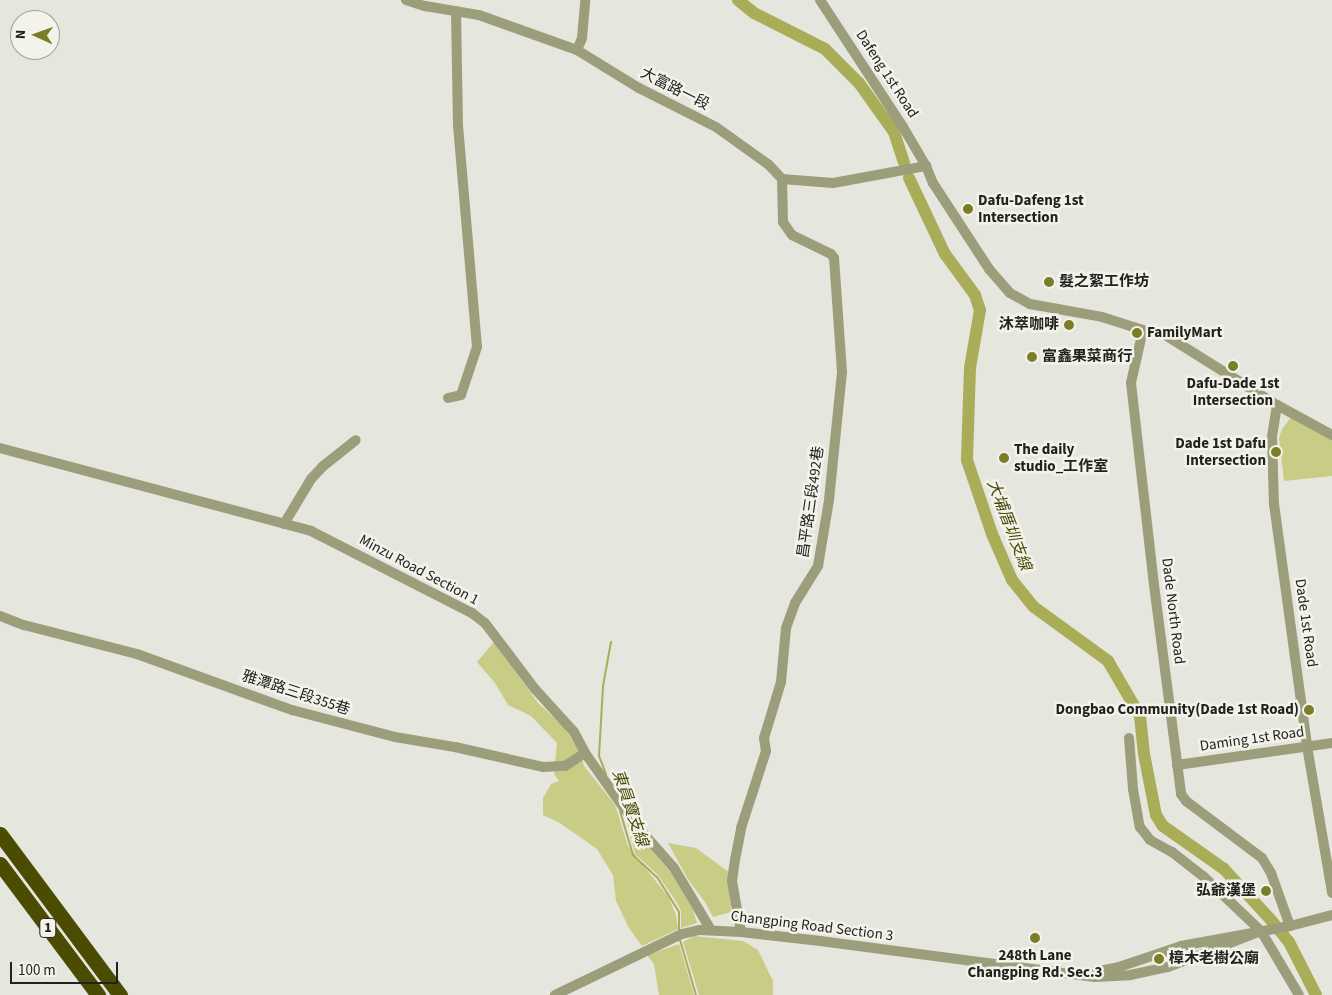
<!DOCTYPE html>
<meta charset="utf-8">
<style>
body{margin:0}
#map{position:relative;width:1332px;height:995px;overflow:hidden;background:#e5e6de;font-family:"Source Sans 3","Noto Sans TC",sans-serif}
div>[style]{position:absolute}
.green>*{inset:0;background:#c9cc85}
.stream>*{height:2px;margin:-1px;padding:0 1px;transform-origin:1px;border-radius:1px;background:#aaad58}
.river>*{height:12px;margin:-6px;padding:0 6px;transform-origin:6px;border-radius:6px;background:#aaad58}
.minor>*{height:10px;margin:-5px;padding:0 5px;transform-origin:5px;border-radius:5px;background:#9c9e7b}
.highway>*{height:15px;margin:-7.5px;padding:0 7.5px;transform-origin:7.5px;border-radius:7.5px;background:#4b4b02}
.dots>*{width:14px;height:14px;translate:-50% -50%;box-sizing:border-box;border:2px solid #f3f3eb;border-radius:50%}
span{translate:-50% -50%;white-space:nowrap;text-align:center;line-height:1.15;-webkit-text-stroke:5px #f3f3eb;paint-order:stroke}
.shield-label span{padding:1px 4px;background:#f3f3eb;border:1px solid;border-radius:4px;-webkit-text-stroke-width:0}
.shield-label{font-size:14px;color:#22221f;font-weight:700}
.street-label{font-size:15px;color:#22221f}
.poi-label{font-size:15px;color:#22221f;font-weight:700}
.left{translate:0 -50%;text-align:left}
.right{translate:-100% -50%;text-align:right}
.water-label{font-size:16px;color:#4b4c09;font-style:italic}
.north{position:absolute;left:10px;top:10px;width:50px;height:50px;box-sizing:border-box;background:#f3f3eb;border:1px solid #9f9f99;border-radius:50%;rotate:272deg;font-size:14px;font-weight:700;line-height:20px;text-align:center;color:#22221f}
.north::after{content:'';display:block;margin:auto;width:18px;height:22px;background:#7c7e27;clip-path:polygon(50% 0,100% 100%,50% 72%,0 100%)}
.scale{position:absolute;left:10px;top:962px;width:108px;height:22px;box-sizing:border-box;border:2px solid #22221f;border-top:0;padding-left:6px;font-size:15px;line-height:18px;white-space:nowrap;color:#22221f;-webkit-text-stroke:4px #f3f3eb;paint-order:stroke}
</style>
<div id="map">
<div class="green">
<div style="clip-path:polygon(1292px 416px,1332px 437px,1332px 476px,1284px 481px,1279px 438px,1282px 429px)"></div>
<div style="clip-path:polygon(494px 642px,538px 703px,562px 725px,578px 747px,584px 766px,615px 805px,628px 846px,669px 898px,676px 915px,678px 929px,642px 946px,629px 928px,616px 901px,613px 875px,597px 849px,560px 823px,543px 815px,543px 798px,551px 784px,559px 781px,554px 774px,557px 743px,531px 716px,508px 705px,495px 683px,477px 662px)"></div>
<div style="clip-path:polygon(627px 822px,671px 873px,693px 910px,697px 923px,681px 928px,681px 911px,677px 903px,658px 875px,635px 854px)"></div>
<div style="clip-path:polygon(668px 843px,696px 848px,730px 873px,731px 912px,713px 917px,705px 902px,689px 881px)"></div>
<div style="clip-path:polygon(694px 936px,743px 941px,758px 950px,773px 981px,773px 995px,699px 995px,683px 942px)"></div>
<div style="clip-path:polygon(679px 944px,694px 995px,659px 995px,654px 964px,647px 955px)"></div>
</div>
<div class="stream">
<div style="left:606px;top:774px;width:19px;rotate:-111deg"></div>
<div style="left:599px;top:756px;width:70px;rotate:-86.7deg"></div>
<div style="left:603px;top:686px;width:45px;rotate:-79.7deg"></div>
<div style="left:620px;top:811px;width:46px;rotate:73.5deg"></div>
<div style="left:633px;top:855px;width:33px;rotate:43deg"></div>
<div style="left:657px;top:877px;width:41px;rotate:57.8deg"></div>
<div style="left:679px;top:912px;width:20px;rotate:90deg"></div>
<div style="left:680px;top:940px;width:57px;rotate:73.8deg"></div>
</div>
<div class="river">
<div style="left:738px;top:0;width:21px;rotate:39deg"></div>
<div style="left:754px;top:13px;width:80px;rotate:26.9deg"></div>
<div style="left:825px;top:49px;width:48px;rotate:45deg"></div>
<div style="left:859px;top:83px;width:60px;rotate:54.5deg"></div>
<div style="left:894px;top:132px;width:32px;rotate:72deg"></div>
<div style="left:909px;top:178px;width:84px;rotate:64.7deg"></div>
<div style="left:945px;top:254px;width:51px;rotate:53.8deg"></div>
<div style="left:975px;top:295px;width:16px;rotate:72deg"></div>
<div style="left:980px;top:310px;width:59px;rotate:99.8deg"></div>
<div style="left:970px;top:368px;width:92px;rotate:91.9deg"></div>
<div style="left:967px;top:460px;width:78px;rotate:71.3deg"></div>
<div style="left:992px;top:534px;width:50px;rotate:66.5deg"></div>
<div style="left:1012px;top:580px;width:35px;rotate:51deg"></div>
<div style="left:1034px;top:607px;width:92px;rotate:36.1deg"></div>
<div style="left:1108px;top:661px;width:64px;rotate:59.8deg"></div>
<div style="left:1140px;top:716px;width:38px;rotate:84deg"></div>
<div style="left:1144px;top:754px;width:62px;rotate:78.9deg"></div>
<div style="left:1156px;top:815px;width:13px;rotate:58deg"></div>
<div style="left:1163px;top:826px;width:75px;rotate:35.2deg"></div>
<div style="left:1224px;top:869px;width:69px;rotate:47.3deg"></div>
<div style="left:1271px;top:920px;width:28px;rotate:51deg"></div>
<div style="left:1289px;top:942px;width:59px;rotate:63deg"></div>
</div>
<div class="minor">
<div style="left:406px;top:0;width:20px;rotate:18deg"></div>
<div style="left:425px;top:6px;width:55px;rotate:9.5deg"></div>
<div style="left:479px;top:15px;width:104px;rotate:19.7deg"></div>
<div style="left:577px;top:50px;width:73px;rotate:31.5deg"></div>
<div style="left:639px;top:88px;width:86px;rotate:26.9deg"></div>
<div style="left:716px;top:127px;width:65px;rotate:35.6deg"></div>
<div style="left:769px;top:165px;width:19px;rotate:47deg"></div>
<div style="left:782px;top:179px;width:51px;rotate:4.5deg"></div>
<div style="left:833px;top:183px;width:95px;rotate:-10.4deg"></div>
<div style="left:820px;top:0;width:152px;rotate:56.8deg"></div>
<div style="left:903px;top:127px;width:45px;rotate:59.5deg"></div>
<div style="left:926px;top:166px;width:18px;rotate:68deg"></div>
<div style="left:933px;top:183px;width:103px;rotate:56.9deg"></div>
<div style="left:989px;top:269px;width:32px;rotate:49deg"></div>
<div style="left:1010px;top:293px;width:23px;rotate:29deg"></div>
<div style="left:1030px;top:304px;width:73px;rotate:10.2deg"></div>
<div style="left:1102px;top:317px;width:43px;rotate:17.6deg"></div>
<div style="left:1143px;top:330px;width:19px;rotate:9deg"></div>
<div style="left:1162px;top:333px;width:136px;rotate:32.1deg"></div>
<div style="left:1277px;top:405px;width:63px;rotate:28.6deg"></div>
<div style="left:577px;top:50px;width:13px;rotate:-67deg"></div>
<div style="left:582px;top:38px;width:38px;rotate:-85deg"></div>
<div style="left:1143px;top:330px;width:54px;rotate:102.8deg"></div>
<div style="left:1131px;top:383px;width:203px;rotate:83.5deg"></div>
<div style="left:1154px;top:585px;width:211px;rotate:82.6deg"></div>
<div style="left:1181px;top:794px;width:9px;rotate:54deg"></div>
<div style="left:1186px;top:801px;width:95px;rotate:36.9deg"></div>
<div style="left:1262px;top:858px;width:17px;rotate:59deg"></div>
<div style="left:1271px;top:873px;width:56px;rotate:70.3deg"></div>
<div style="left:448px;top:398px;width:13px;rotate:-13deg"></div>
<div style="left:461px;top:395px;width:51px;rotate:-71.6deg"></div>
<div style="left:477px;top:347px;width:222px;rotate:-94.9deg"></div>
<div style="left:458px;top:126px;width:115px;rotate:-91deg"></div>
<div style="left:1277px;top:405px;width:33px;rotate:99deg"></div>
<div style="left:1272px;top:438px;width:66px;rotate:88.3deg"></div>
<div style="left:1274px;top:504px;width:244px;rotate:82.2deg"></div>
<div style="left:1307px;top:746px;width:149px;rotate:80.3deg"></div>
<div style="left:0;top:448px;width:322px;rotate:14.9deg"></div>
<div style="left:311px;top:531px;width:181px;rotate:27deg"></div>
<div style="left:472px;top:613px;width:16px;rotate:38deg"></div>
<div style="left:485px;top:623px;width:83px;rotate:52.9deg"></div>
<div style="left:535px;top:689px;width:58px;rotate:47.8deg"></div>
<div style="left:574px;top:732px;width:24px;rotate:62deg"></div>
<div style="left:585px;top:753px;width:88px;rotate:54.7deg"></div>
<div style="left:636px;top:825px;width:57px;rotate:48.5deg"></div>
<div style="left:674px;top:868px;width:72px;rotate:59.2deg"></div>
<div style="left:284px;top:524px;width:52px;rotate:-59deg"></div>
<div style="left:311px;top:479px;width:16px;rotate:-47deg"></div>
<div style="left:322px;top:467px;width:43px;rotate:-38.5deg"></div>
<div style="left:0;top:616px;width:26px;rotate:21deg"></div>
<div style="left:24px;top:625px;width:117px;rotate:14.4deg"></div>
<div style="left:137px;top:654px;width:165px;rotate:19.9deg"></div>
<div style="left:292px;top:710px;width:106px;rotate:14.7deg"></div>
<div style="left:395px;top:737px;width:61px;rotate:9.5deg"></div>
<div style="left:455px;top:747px;width:90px;rotate:12.8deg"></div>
<div style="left:543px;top:767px;width:22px;rotate:-3deg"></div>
<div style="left:565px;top:766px;width:24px;rotate:-33deg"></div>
<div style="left:1129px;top:738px;width:51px;rotate:85.5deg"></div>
<div style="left:1133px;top:789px;width:39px;rotate:80deg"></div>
<div style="left:1140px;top:827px;width:16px;rotate:52deg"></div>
<div style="left:1150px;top:840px;width:25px;rotate:29deg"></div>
<div style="left:1172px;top:852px;width:39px;rotate:38deg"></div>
<div style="left:1203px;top:876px;width:80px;rotate:43.5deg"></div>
<div style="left:1261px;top:931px;width:74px;rotate:59.3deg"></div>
<div style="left:1177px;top:765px;width:157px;rotate:-8.1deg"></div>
<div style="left:741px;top:932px;width:52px;rotate:-100deg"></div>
<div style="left:732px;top:881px;width:21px;rotate:-82deg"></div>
<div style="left:735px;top:860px;width:33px;rotate:-79deg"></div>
<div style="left:741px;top:828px;width:81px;rotate:-72deg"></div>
<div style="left:766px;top:751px;width:13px;rotate:-99deg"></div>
<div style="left:764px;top:738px;width:59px;rotate:-73.1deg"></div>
<div style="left:781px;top:682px;width:54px;rotate:-84.7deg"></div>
<div style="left:786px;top:628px;width:27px;rotate:-70deg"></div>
<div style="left:795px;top:603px;width:44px;rotate:-58.1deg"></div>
<div style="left:818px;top:566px;width:67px;rotate:-80.5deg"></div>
<div style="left:829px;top:500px;width:129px;rotate:-84.2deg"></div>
<div style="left:842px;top:372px;width:114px;rotate:-94deg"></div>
<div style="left:834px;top:258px;width:5px;rotate:-127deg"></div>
<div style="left:831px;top:254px;width:43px;rotate:-154deg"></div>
<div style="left:792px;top:235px;width:16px;rotate:-125deg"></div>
<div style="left:783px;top:222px;width:43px;rotate:-91.3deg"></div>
<div style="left:1094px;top:972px;width:25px;rotate:-11deg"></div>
<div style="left:1119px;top:967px;width:65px;rotate:-18.7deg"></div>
<div style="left:1181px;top:946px;width:111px;rotate:-10.4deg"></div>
<div style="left:1290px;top:926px;width:43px;rotate:-14.7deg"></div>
<div style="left:555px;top:995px;width:141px;rotate:-25.7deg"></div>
<div style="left:682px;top:934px;width:18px;rotate:-13deg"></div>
<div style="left:700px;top:930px;width:41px;rotate:2.8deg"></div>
<div style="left:741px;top:932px;width:80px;rotate:6.5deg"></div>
<div style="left:820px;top:941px;width:277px;rotate:7.5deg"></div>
<div style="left:1095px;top:977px;width:35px;rotate:-3deg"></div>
<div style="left:1130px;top:975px;width:39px;rotate:-12deg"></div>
<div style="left:1168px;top:967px;width:100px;rotate:-21.2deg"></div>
</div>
<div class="highway">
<div style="left:0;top:834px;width:201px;rotate:53.3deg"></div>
<div style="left:0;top:864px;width:164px;rotate:53.2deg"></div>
</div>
<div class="dots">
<div style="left:968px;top:209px;background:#7c7e27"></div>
<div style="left:1049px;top:282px;background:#7c7e27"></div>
<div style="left:1069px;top:325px;background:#7c7e27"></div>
<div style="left:1137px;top:333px;background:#7c7e27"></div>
<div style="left:1032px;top:357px;background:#7c7e27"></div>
<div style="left:1233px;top:366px;background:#7c7e27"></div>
<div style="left:1276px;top:452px;background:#7c7e27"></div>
<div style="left:1004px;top:458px;background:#7c7e27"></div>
<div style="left:1309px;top:710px;background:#7c7e27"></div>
<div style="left:1266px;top:891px;background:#7c7e27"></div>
<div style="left:1035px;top:938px;background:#7c7e27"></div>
<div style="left:1159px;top:959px;background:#7c7e27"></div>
</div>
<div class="shield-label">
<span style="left:48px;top:928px">1</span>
</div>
<div class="street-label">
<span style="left:887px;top:74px;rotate:57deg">Dafeng 1st Road</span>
<span style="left:675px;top:89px;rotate:27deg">大富路一段</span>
<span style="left:811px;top:502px;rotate:-82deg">昌平路三段492巷</span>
<span style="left:419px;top:570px;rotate:28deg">Minzu Road Section 1</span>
<span style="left:1173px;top:611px;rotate:83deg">Dade North Road</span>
<span style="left:1306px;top:623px;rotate:82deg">Dade 1st Road</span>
<span style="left:296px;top:693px;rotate:18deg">雅潭路三段355巷</span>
<span style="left:1252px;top:739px;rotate:-8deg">Daming 1st Road</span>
<span style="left:812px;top:926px;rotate:7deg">Changping Road Section 3</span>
</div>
<div class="poi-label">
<span class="left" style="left:978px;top:209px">Dafu-Dafeng 1st<br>Intersection</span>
<span class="left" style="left:1059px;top:282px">髮之絮工作坊</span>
<span class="right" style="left:1059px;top:325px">沐萃咖啡</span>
<span class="left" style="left:1147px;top:333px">FamilyMart</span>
<span class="left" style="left:1042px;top:357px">富鑫果菜商行</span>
<span style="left:1233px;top:392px">Dafu-Dade 1st<br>Intersection</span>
<span class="right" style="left:1266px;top:452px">Dade 1st Dafu<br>Intersection</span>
<span class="left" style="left:1014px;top:458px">The daily<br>studio_工作室</span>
<span class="right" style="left:1299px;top:710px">Dongbao Community(Dade 1st Road)</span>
<span class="right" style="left:1256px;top:891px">弘爺漢堡</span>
<span style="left:1035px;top:964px">248th Lane<br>Changping Rd. Sec.3</span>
<span class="left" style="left:1169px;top:959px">樟木老樹公廟</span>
</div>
<div class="water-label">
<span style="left:1009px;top:525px;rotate:69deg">大埔厝圳支線</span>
<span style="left:630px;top:808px;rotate:71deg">東員寶支線</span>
</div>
<div class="north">N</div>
<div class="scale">100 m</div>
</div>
